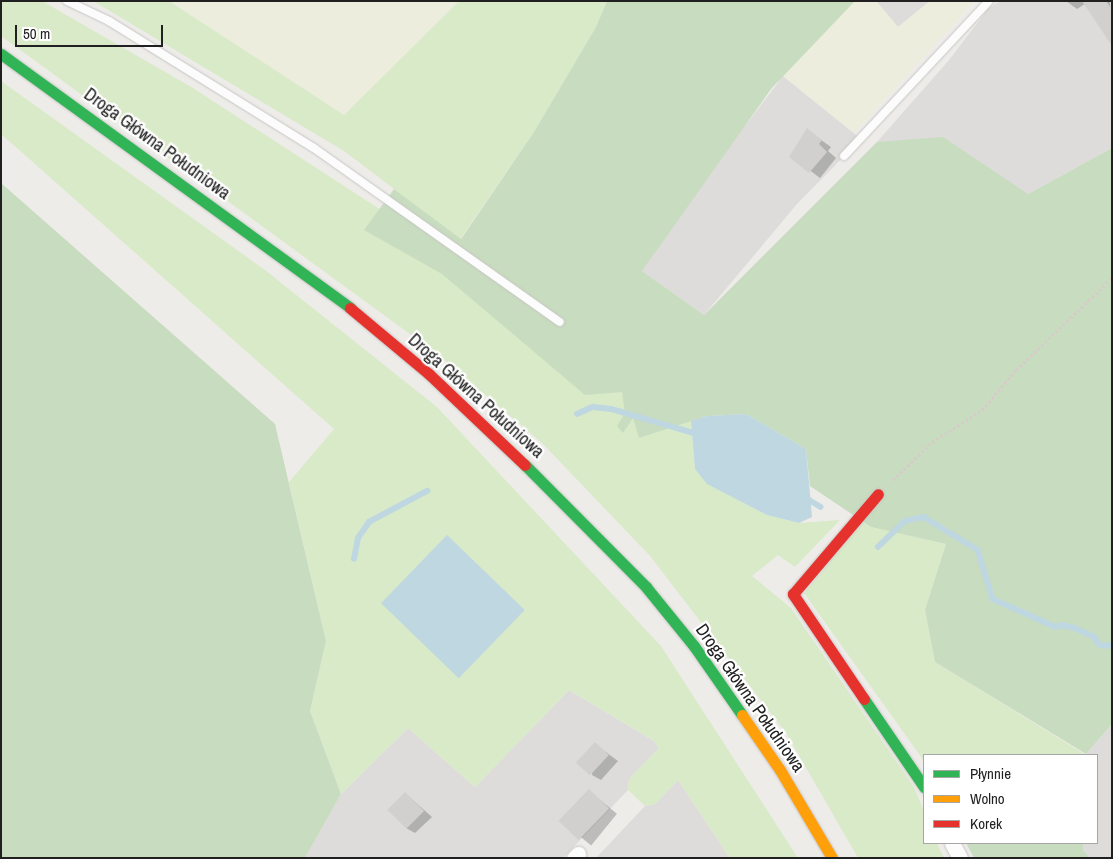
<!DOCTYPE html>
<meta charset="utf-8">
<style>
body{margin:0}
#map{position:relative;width:1113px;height:859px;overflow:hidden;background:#eeece9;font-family:"Archivo Narrow",sans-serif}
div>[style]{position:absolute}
.residential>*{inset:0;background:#dddcda}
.farmland>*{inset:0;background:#eceddd}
.grass>*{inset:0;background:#d9eac9}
.forest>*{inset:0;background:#c8dcbf}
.water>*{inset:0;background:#bed7e0;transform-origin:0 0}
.shadow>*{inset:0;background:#0003;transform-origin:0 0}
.stream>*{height:5.5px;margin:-2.75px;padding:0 2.75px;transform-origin:2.75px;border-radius:2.75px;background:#bed7e0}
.building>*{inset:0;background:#d2d0ce;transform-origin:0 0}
.path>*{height:3px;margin-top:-1.5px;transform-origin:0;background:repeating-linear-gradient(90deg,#d7cbc9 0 2.5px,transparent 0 5px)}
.roads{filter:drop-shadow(0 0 1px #c7c6c5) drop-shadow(0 0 1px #c7c6c5)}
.lane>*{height:8px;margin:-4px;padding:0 4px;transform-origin:4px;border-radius:4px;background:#fcfcfc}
.street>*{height:15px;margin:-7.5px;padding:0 7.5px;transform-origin:7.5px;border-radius:7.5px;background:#fcfcfc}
.fast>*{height:11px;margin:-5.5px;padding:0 5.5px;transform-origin:5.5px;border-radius:5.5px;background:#30b455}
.slow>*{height:11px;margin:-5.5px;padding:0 5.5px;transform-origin:5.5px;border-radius:5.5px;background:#ff9f0a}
.jam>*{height:11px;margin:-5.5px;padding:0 5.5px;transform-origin:5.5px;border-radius:5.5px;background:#e5322d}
span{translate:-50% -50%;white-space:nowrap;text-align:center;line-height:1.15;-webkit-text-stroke:4.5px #fff;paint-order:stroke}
.street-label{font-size:18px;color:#202020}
.frame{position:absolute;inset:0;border:2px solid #202020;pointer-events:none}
.legend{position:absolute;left:923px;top:754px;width:175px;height:90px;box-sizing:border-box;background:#fff;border:1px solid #a6a6a6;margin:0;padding:6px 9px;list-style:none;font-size:15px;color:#202020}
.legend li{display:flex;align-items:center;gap:10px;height:25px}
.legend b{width:25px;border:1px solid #a6a6a6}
.scale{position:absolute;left:15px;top:25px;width:148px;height:22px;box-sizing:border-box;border:2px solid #202020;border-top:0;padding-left:6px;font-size:15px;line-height:18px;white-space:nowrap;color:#202020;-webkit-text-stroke:4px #fff;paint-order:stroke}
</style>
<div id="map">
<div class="residential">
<div style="clip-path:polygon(876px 1px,930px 1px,898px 27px)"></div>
<div style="clip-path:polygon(1000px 1px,1112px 1px,1112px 148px,1028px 194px,877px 142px,949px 60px,988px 9px)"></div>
<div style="clip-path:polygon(783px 76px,861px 139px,797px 204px,704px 315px,642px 271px,706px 177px)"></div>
<div style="clip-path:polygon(569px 690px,654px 741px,659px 748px,629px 779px,628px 790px,563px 858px,305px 858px,341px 794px,408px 728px,475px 787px)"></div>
<div style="clip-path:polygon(1112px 724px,1112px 858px,1090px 858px,1083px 850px,1083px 843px,1097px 843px,1097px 755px,1086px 754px)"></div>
<div style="clip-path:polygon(678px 780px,730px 858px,596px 858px,645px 806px,655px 804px)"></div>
</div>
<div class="farmland">
<div style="clip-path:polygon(169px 1px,459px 1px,344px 115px)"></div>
<div style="clip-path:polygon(855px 1px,876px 1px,898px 27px,930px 1px,975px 1px,854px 133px,783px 76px)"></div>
</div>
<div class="grass">
<div style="clip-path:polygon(1px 1px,42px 1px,193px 88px,441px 249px,627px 337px,639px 438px,691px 421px,695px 469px,708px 484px,767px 515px,799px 523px,840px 520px,795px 567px,778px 555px,752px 576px,791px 608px,914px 787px,924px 811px,924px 843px,937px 843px,944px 858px,858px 858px,786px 733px,650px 556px,543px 444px,436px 353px,1px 36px)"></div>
<div style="clip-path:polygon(93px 1px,169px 1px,344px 115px,459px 1px,607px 1px,596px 27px,534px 132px,460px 239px,344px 151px)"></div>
<div style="clip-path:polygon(1px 81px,265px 270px,437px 407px,661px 646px,798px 858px,730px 858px,678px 780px,655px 804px,645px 806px,628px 790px,629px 779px,659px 748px,654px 741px,569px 690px,475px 787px,408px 728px,341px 794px,310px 711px,326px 641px,289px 482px,334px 429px,1px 134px)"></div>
<div style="clip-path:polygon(863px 522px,871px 527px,946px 544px,925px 610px,935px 662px,1086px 755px,924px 755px,924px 761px,804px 593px)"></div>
</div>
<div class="forest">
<div style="clip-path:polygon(607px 1px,855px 1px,771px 89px,642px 271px,704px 315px,877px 142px,943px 137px,1028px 194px,1112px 148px,1112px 724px,1086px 754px,935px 662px,925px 610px,946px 544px,871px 527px,810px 486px,806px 449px,746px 414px,707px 416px,639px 438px,633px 418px,623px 433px,617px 426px,625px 413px,622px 392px,585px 395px,442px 274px,364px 230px,394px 189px,461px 239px,534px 132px,596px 27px)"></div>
<div style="clip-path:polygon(1px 183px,275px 424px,326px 641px,310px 711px,341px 794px,305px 858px,1px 858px)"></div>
<div style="clip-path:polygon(966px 843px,1083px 843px,1083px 850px,1090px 858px,974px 858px)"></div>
</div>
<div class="water">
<div style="clip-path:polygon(746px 414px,806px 449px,812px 517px,799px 523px,767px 515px,707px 484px,695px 469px,691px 421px,707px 416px)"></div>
<div style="left:447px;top:535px;width:108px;height:95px;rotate:44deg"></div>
</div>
<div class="shadow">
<div style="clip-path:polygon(1066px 1px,1110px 1px,1112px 38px,1085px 4px,1077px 9px)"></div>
<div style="clip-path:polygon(807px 130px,831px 147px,828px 151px,836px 158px,820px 178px,791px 156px)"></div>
<div style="clip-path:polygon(595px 744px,618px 761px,601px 780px,592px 775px)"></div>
<div style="left:589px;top:791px;width:36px;height:41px;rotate:39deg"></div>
<div style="clip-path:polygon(405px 793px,432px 817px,415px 833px,406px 828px)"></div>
</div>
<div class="stream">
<div style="left:577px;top:414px;width:17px;rotate:-24deg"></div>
<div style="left:593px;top:407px;width:18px;rotate:6deg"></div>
<div style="left:611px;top:409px;width:90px;rotate:16.2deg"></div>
<div style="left:806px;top:498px;width:17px;rotate:31deg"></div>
<div style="left:878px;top:547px;width:37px;rotate:-44deg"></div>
<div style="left:905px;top:521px;width:19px;rotate:-12deg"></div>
<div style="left:924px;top:517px;width:63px;rotate:31.4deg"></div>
<div style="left:978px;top:550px;width:51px;rotate:73deg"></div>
<div style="left:993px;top:599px;width:69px;rotate:24deg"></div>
<div style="left:1056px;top:627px;width:5px;rotate:-22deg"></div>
<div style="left:1061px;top:625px;width:14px;rotate:12deg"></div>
<div style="left:1075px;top:628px;width:21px;rotate:25deg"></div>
<div style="left:1094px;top:637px;width:10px;rotate:53deg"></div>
<div style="left:1100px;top:645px;width:12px;rotate:5deg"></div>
<div style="left:354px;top:559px;width:21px;rotate:-79deg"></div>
<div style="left:358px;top:538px;width:19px;rotate:-55deg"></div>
<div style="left:369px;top:522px;width:66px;rotate:-28.1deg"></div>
</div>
<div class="building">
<div style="clip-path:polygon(1082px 1px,1106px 1px,1112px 10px,1112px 46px)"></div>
<div style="clip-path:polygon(807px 128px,822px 140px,819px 144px,827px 152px,809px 173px,789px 157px)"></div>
<div style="left:595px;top:742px;width:19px;height:28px;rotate:43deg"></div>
<div style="left:589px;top:789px;width:28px;height:44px;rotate:44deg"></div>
<div style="left:405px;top:792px;width:27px;height:25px;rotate:45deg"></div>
</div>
<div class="path">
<div style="left:893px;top:480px;width:54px;rotate:-44.3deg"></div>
<div style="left:932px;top:442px;width:59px;rotate:-32.6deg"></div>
<div style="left:982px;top:410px;width:52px;rotate:-49.6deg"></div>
<div style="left:1016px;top:370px;width:133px;rotate:-43.8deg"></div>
</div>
<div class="roads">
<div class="lane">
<div style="left:67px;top:1px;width:47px;rotate:25.5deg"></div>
<div style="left:109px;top:21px;width:241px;rotate:31.8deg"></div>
<div style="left:314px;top:148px;width:301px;rotate:35.3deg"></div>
<div style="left:844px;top:156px;width:212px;rotate:-46.9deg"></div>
</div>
<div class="street">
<div style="left:952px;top:843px;width:17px;rotate:62deg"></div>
<div style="left:574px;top:858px;width:6px;rotate:-45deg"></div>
</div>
<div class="fast">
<div style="left:1px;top:54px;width:432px;rotate:36deg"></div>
<div style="left:525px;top:465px;width:172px;rotate:45.2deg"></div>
<div style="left:646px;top:587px;width:76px;rotate:50.9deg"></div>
<div style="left:694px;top:646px;width:84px;rotate:55.2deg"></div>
<div style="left:864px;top:699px;width:107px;rotate:55.7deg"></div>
</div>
<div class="slow">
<div style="left:742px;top:715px;width:67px;rotate:55.4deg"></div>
<div style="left:780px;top:770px;width:102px;rotate:59.4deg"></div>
</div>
<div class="jam">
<div style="left:350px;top:308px;width:103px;rotate:39.9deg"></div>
<div style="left:429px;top:374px;width:132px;rotate:43.5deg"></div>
<div style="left:864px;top:699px;width:127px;rotate:-124.1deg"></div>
<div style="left:793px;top:594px;width:131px;rotate:-49.6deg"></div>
</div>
</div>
<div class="street-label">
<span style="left:157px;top:144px;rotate:36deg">Droga Główna Południowa</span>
<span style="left:476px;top:396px;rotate:42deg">Droga Główna Południowa</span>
<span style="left:750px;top:698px;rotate:55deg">Droga Główna Południowa</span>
</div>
<div class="frame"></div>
<ul class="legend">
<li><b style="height:6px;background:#30b455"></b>Płynnie</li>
<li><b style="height:6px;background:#ff9f0a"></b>Wolno</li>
<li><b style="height:6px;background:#e5322d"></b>Korek</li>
</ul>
<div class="scale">50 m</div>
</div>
